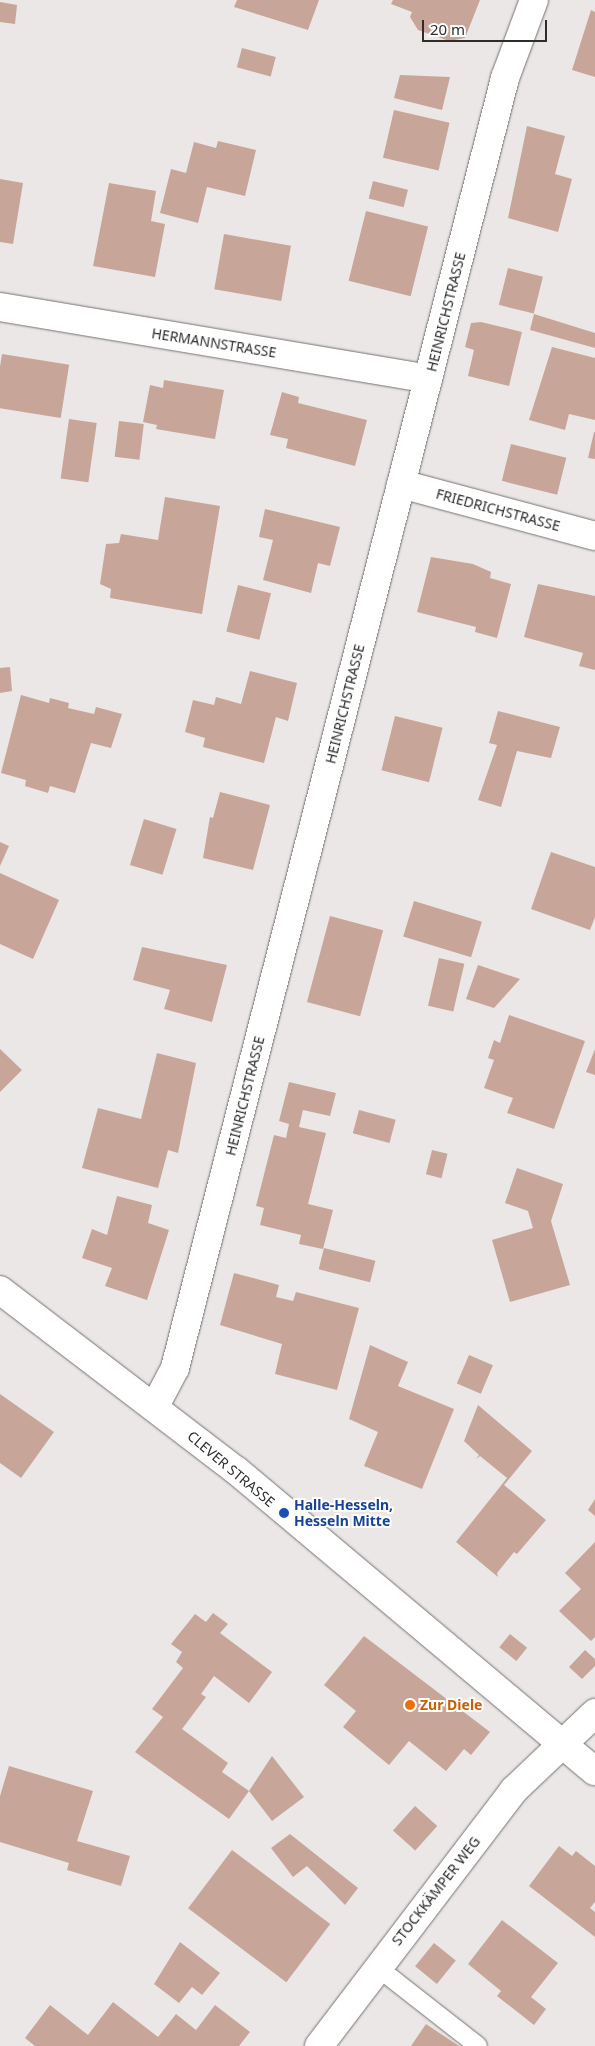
<!DOCTYPE html>
<meta charset="utf-8">
<style>
body{margin:0}
#map{position:relative;width:595px;height:2046px;overflow:hidden;background:#ebe7e6;font-family:"Noto Sans",sans-serif}
div>[style]{position:absolute}
.building>*{inset:0;background:#c7a699;transform-origin:0 0}
.roads{filter:drop-shadow(0 0 1px #767271) drop-shadow(0 0 1px #767271)}
.service>*{height:18px;margin:-9px;padding:0 9px;transform-origin:9px;border-radius:9px;background:#fff}
.minor>*{height:28px;margin:-14px;padding:0 14px;transform-origin:14px;border-radius:14px;background:#fff}
.dots>*{width:14px;height:14px;translate:-50% -50%;box-sizing:border-box;border:2px solid #fff;border-radius:50%}
span{translate:-50% -50%;white-space:nowrap;text-align:center;line-height:1.15;-webkit-text-stroke:4px #fff;paint-order:stroke}
.street-label{font-size:14px;color:#2e2d2c}
.transit-label{font-size:14px;color:#164399;font-weight:700}
.left{translate:0 -50%;text-align:left}
.food-label{font-size:14px;color:#c56008;font-weight:700}
.scale{position:absolute;left:422px;top:20px;width:125px;height:22px;box-sizing:border-box;border:2px solid #2e2d2c;border-top:0;padding-left:6px;font-size:15px;line-height:18px;white-space:nowrap;color:#2e2d2c;-webkit-text-stroke:4px #fff;paint-order:stroke}
</style>
<div id="map">
<div class="building">
<div style="clip-path:polygon(237px 0,319px 0,308px 30px,234px 7px)"></div>
<div style="clip-path:polygon(393px 0,480px 0,465px 38px,449px 41px,418px 30px,410px 17px,412px 12px,391px 4px)"></div>
<div style="clip-path:polygon(0 2px,17px 5px,15px 24px,0 22px)"></div>
<div style="clip-path:polygon(591px 10px,595px 12px,595px 77px,572px 70px)"></div>
<div style="left:242px;top:48px;width:35px;height:20px;rotate:15deg"></div>
<div style="clip-path:polygon(400px 75px,450px 77px,442px 110px,394px 98px)"></div>
<div style="left:394px;top:110px;width:57px;height:49px;rotate:13deg"></div>
<div style="clip-path:polygon(527px 126px,565px 136px,555px 174px,572px 179px,558px 232px,508px 218px)"></div>
<div style="clip-path:polygon(218px 141px,256px 150px,245px 196px,207px 187px,198px 223px,160px 213px,171px 169px,186px 173px,194px 142px,216px 148px)"></div>
<div style="clip-path:polygon(0 179px,23px 183px,13px 244px,0 242px)"></div>
<div style="left:373px;top:181px;width:36px;height:18px;rotate:14deg"></div>
<div style="clip-path:polygon(109px 183px,156px 191px,151px 221px,165px 224px,155px 277px,93px 266px)"></div>
<div style="left:366px;top:211px;width:64px;height:72px;rotate:14deg"></div>
<div style="left:224px;top:234px;width:68px;height:56px;rotate:10deg"></div>
<div style="left:508px;top:268px;width:36px;height:38px;rotate:14deg"></div>
<div style="clip-path:polygon(534px 314px,595px 333px,595px 348px,530px 330px)"></div>
<div style="clip-path:polygon(481px 322px,522px 332px,509px 386px,468px 376px,474px 350px,465px 347px,471px 323px)"></div>
<div style="clip-path:polygon(552px 347px,595px 358px,595px 420px,569px 414px,565px 430px,529px 420px)"></div>
<div style="left:2px;top:354px;width:68px;height:54px;rotate:9deg"></div>
<div style="clip-path:polygon(164px 380px,224px 390px,215px 439px,156px 429px,157px 425px,143px 422px,150px 385px,163px 388px)"></div>
<div style="clip-path:polygon(282px 392px,299px 397px,298px 403px,367px 420px,355px 466px,286px 448px,288px 439px,270px 435px)"></div>
<div style="left:69px;top:419px;width:28px;height:60px;rotate:8deg"></div>
<div style="left:119px;top:421px;width:25px;height:36px;rotate:7deg"></div>
<div style="clip-path:polygon(594px 432px,595px 432px,595px 459px,588px 458px)"></div>
<div style="left:511px;top:444px;width:57px;height:38px;rotate:14deg"></div>
<div style="clip-path:polygon(165px 497px,220px 506px,202px 614px,110px 598px,111px 589px,100px 584px,106px 544px,119px 543px,121px 534px,158px 540px)"></div>
<div style="clip-path:polygon(265px 509px,340px 527px,330px 566px,318px 563px,311px 593px,263px 580px,273px 540px,259px 537px)"></div>
<div style="clip-path:polygon(431px 557px,473px 564px,491px 572px,490px 578px,511px 584px,497px 638px,475px 632px,476px 627px,417px 612px)"></div>
<div style="clip-path:polygon(538px 584px,595px 596px,595px 670px,579px 666px,583px 653px,524px 637px)"></div>
<div style="left:238px;top:585px;width:34px;height:48px;rotate:14deg"></div>
<div style="clip-path:polygon(10px 667px,12px 691px,0 693px,0 668px)"></div>
<div style="clip-path:polygon(250px 671px,297px 683px,288px 721px,276px 717px,264px 763px,203px 747px,205px 738px,185px 732px,193px 700px,214px 705px,216px 697px,241px 704px)"></div>
<div style="clip-path:polygon(21px 695px,49px 703px,50px 698px,69px 703px,68px 708px,94px 714px,96px 707px,122px 714px,111px 748px,91px 743px,75px 793px,50px 786px,48px 793px,25px 786px,26px 780px,1px 773px)"></div>
<div style="clip-path:polygon(498px 711px,560px 727px,551px 758px,517px 751px,501px 807px,478px 800px,497px 745px,489px 743px)"></div>
<div style="left:395px;top:716px;width:49px;height:56px;rotate:14deg"></div>
<div style="clip-path:polygon(220px 792px,270px 805px,253px 870px,203px 858px,210px 817px,213px 818px)"></div>
<div style="left:144px;top:819px;width:34px;height:48px;rotate:17deg"></div>
<div style="clip-path:polygon(0 842px,9px 846px,0 866px)"></div>
<div style="clip-path:polygon(551px 852px,595px 867px,595px 917px,590px 930px,531px 909px)"></div>
<div style="clip-path:polygon(0 873px,59px 900px,33px 959px,0 944px)"></div>
<div style="left:414px;top:901px;width:71px;height:37px;rotate:17deg"></div>
<div style="left:330px;top:916px;width:55px;height:89px;rotate:15deg"></div>
<div style="clip-path:polygon(142px 947px,227px 965px,212px 1022px,164px 1009px,170px 990px,133px 980px)"></div>
<div style="left:439px;top:958px;width:26px;height:49px;rotate:13deg"></div>
<div style="clip-path:polygon(478px 965px,520px 979px,494px 1008px,466px 999px)"></div>
<div style="clip-path:polygon(509px 1015px,585px 1041px,554px 1129px,507px 1113px,513px 1098px,484px 1088px,494px 1060px,488px 1058px,494px 1040px,500px 1043px)"></div>
<div style="clip-path:polygon(0 1049px,22px 1070px,0 1092px)"></div>
<div style="clip-path:polygon(595px 1049px,595px 1075px,586px 1072px)"></div>
<div style="clip-path:polygon(157px 1053px,196px 1063px,178px 1153px,168px 1150px,158px 1188px,82px 1168px,98px 1108px,141px 1119px)"></div>
<div style="clip-path:polygon(289px 1082px,336px 1093px,330px 1116px,303px 1110px,299px 1127px,326px 1133px,308px 1204px,333px 1210px,323px 1249px,299px 1244px,301px 1235px,260px 1225px,264px 1208px,256px 1206px,274px 1135px,286px 1138px,289px 1124px,279px 1121px)"></div>
<div style="left:359px;top:1110px;width:38px;height:24px;rotate:15deg"></div>
<div style="left:432px;top:1150px;width:16px;height:25px;rotate:14deg"></div>
<div style="clip-path:polygon(517px 1168px,563px 1184px,551px 1221px,570px 1285px,510px 1302px,492px 1240px,533px 1228px,528px 1211px,505px 1203px)"></div>
<div style="clip-path:polygon(117px 1196px,152px 1205px,148px 1223px,169px 1230px,147px 1300px,105px 1286px,112px 1268px,82px 1258px,92px 1229px,107px 1235px)"></div>
<div style="left:324px;top:1248px;width:53px;height:22px;rotate:14deg"></div>
<div style="clip-path:polygon(234px 1273px,279px 1285px,276px 1297px,293px 1301px,296px 1292px,359px 1308px,337px 1390px,275px 1374px,282px 1344px,220px 1325px)"></div>
<div style="clip-path:polygon(370px 1345px,408px 1362px,398px 1386px,454px 1409px,422px 1489px,364px 1466px,378px 1432px,349px 1419px)"></div>
<div style="left:469px;top:1355px;width:26px;height:31px;rotate:23deg"></div>
<div style="clip-path:polygon(0 1394px,54px 1432px,21px 1478px,0 1463px)"></div>
<div style="clip-path:polygon(478px 1405px,532px 1451px,504px 1485px,546px 1520px,517px 1554px,514px 1552px,497px 1573px,498px 1577px,456px 1542px,507px 1478px,480px 1456px,476px 1459px,479px 1455px,464px 1441px)"></div>
<div style="clip-path:polygon(595px 1499px,595px 1516px,588px 1510px)"></div>
<div style="clip-path:polygon(595px 1542px,595px 1637px,591px 1641px,559px 1611px,581px 1589px,565px 1573px)"></div>
<div style="clip-path:polygon(213px 1613px,228px 1624px,220px 1633px,272px 1672px,249px 1703px,214px 1676px,201px 1694px,206px 1697px,182px 1729px,228px 1763px,222px 1772px,249px 1791px,272px 1756px,304px 1797px,272px 1821px,249px 1791px,229px 1819px,135px 1752px,163px 1717px,152px 1709px,183px 1668px,176px 1662px,182px 1652px,171px 1644px,195px 1614px,206px 1622px)"></div>
<div style="left:510px;top:1634px;width:22px;height:17px;rotate:39deg"></div>
<div style="clip-path:polygon(364px 1636px,490px 1732px,471px 1755px,464px 1749px,446px 1771px,409px 1741px,389px 1765px,343px 1727px,356px 1711px,324px 1685px)"></div>
<div style="clip-path:polygon(585px 1650px,595px 1659px,595px 1666px,582px 1679px,569px 1667px)"></div>
<div style="clip-path:polygon(9px 1766px,93px 1791px,77px 1841px,130px 1856px,121px 1886px,67px 1870px,69px 1863px,0 1842px,0 1796px)"></div>
<div style="left:415px;top:1806px;width:30px;height:33px;rotate:42deg"></div>
<div style="clip-path:polygon(290px 1834px,358px 1888px,345px 1905px,307px 1866px,293px 1877px,271px 1848px)"></div>
<div style="clip-path:polygon(559px 1846px,572px 1856px,576px 1851px,595px 1866px,595px 1902px,590px 1908px,595px 1912px,595px 1937px,529px 1886px)"></div>
<div style="left:232px;top:1850px;width:123px;height:73px;rotate:37deg"></div>
<div style="clip-path:polygon(502px 1920px,558px 1963px,531px 1997px,546px 2009px,534px 2025px,497px 1996px,501px 1991px,468px 1964px)"></div>
<div style="clip-path:polygon(180px 1942px,220px 1973px,202px 1995px,192px 1987px,179px 2003px,154px 1984px)"></div>
<div style="left:434px;top:1943px;width:28px;height:30px;rotate:39deg"></div>
<div style="clip-path:polygon(113px 2002px,158px 2037px,176px 2014px,196px 2030px,215px 2005px,250px 2032px,239px 2046px,35px 2046px,25px 2038px,50px 2005px,88px 2035px)"></div>
<div style="clip-path:polygon(426px 2024px,459px 2046px,411px 2046px)"></div>
</div>
<div class="roads">
<div class="service">
<div style="left:377px;top:1967px;width:128px;rotate:38deg"></div>
</div>
<div class="minor">
<div style="left:0;top:307px;width:434px;rotate:9.5deg"></div>
<div style="left:401px;top:484px;width:201px;rotate:15deg"></div>
<div style="left:0;top:1290px;width:298px;rotate:37.4deg"></div>
<div style="left:237px;top:1471px;width:467px;rotate:40deg"></div>
<div style="left:155px;top:1406px;width:43px;rotate:-62.2deg"></div>
<div style="left:175px;top:1368px;width:1332px;rotate:-75.65deg"></div>
<div style="left:505px;top:78px;width:83px;rotate:-69.6deg"></div>
<div style="left:319px;top:2046px;width:322px;rotate:-52.7deg"></div>
<div style="left:514px;top:1790px;width:112px;rotate:-43.5deg"></div>
</div>
</div>
<div class="dots">
<div style="left:284px;top:1513px;background:#1a4fb4"></div>
<div style="left:410px;top:1705px;background:#e8710a"></div>
</div>
<div class="street-label">
<span style="left:446px;top:312px;rotate:-76deg">HEINRICHSTRASSE</span>
<span style="left:214px;top:343px;rotate:9deg">HERMANNSTRASSE</span>
<span style="left:498px;top:510px;rotate:15deg">FRIEDRICHSTRASSE</span>
<span style="left:345px;top:704px;rotate:-76deg">HEINRICHSTRASSE</span>
<span style="left:245px;top:1096px;rotate:-76deg">HEINRICHSTRASSE</span>
<span style="left:231px;top:1469px;rotate:40deg">CLEVER STRASSE</span>
<span style="left:436px;top:1891px;rotate:-52deg">STOCKKÄMPER WEG</span>
</div>
<div class="transit-label">
<span class="left" style="left:294px;top:1513px">Halle-Hesseln,<br>Hesseln Mitte</span>
</div>
<div class="food-label">
<span class="left" style="left:420px;top:1705px">Zur Diele</span>
</div>
<div class="scale">20 m</div>
</div>
